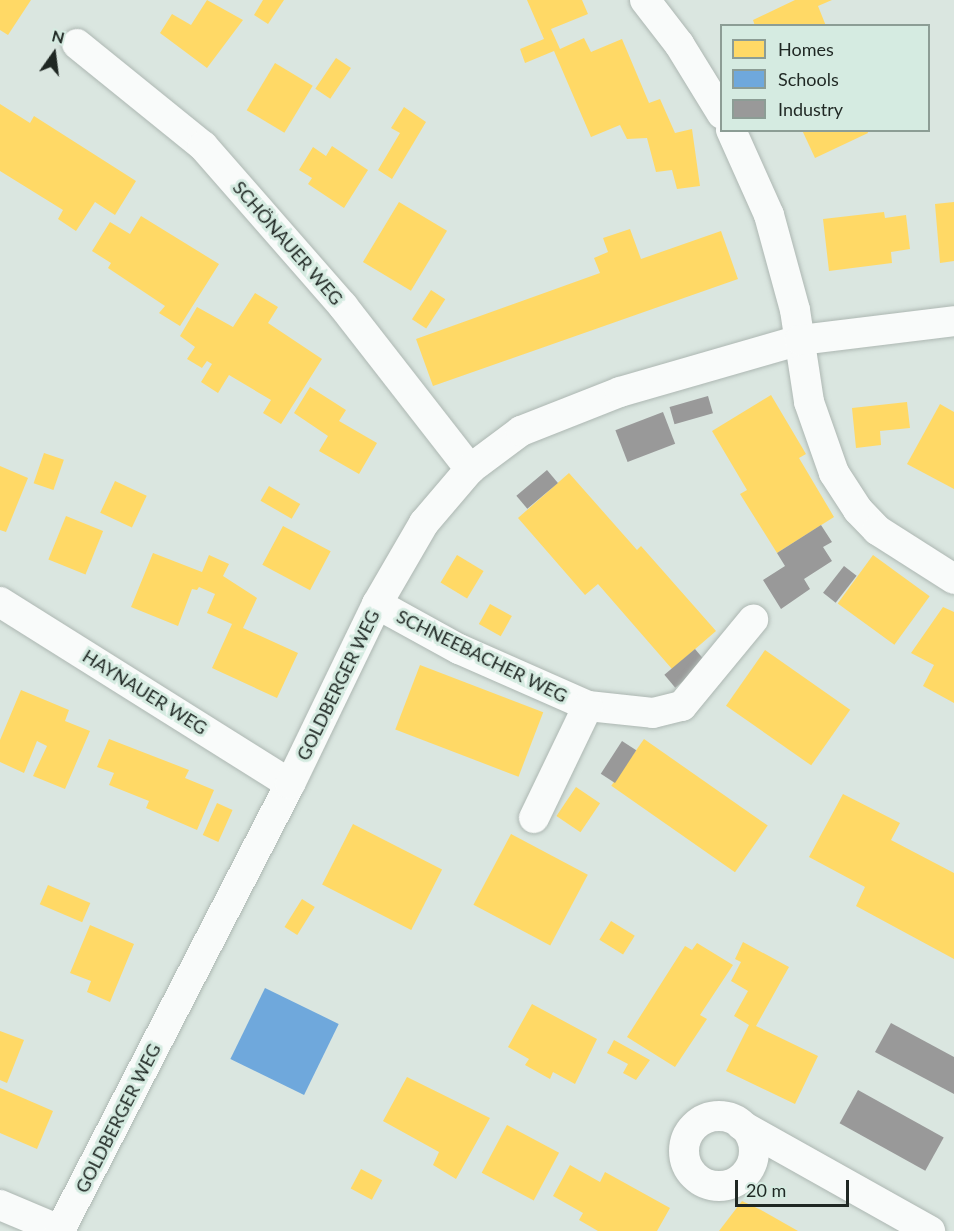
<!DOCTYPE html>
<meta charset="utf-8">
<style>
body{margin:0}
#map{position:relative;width:954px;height:1231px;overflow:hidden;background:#dae6e0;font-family:Lato,sans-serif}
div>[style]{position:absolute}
.homes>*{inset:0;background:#ffd966;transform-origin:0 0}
.schools>*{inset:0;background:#6fa8dc;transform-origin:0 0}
.industry>*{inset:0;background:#999;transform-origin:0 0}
.roads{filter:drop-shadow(0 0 2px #adb7b2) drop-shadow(0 0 2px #adb7b2)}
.minor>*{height:30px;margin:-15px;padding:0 15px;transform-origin:15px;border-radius:15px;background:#f9fbfa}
.minor>.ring{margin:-15px;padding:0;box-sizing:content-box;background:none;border:30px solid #f9fbfa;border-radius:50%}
span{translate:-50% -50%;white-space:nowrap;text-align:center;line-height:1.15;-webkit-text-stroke:6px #d5ebe1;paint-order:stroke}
.street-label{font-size:18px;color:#1f2723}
.legend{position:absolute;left:720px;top:24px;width:210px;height:108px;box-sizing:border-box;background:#d5ebe1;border:2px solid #8c9d95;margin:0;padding:8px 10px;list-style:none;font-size:18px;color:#1f2723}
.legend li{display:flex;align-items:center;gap:12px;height:30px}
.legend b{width:30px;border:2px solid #8c9d95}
.north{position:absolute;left:24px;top:24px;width:60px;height:60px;-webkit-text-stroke:4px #d5ebe1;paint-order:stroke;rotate:14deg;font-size:16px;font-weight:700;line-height:24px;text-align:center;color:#1f2723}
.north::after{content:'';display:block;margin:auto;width:21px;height:27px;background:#1f2723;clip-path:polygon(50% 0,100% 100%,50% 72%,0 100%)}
.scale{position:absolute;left:735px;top:1180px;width:114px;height:27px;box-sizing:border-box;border:3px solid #1f2723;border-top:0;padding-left:8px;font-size:18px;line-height:21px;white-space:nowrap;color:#1f2723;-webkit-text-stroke:4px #d5ebe1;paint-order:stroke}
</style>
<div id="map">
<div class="homes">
<div style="clip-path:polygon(0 0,31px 0,8px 35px,0 30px)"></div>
<div style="clip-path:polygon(207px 0,243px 20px,207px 68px,160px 33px,172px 14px,191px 25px)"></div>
<div style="clip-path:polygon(263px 0,284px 0,268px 24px,254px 15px)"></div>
<div style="clip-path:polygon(527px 0,582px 0,588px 14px,551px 29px,560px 49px,584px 38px,591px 52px,622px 39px,649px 103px,660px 99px,675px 133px,692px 129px,700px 186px,677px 189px,672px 170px,656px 172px,647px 138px,627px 139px,620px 125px,591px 137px,554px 51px,525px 63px,520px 49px,544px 39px)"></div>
<div style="clip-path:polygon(795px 0,832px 0,818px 6px,826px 26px,755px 26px,753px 20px)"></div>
<div style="left:336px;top:58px;width:18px;height:37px;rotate:34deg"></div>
<div style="left:275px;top:63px;width:44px;height:55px;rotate:31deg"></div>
<div style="clip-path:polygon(0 104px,30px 123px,34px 116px,136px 181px,115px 215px,95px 202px,76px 231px,58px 219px,63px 210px,0 171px)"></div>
<div style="clip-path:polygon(404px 107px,426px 122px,392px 179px,378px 170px,400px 133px,391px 128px)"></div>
<div style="clip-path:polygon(802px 130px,867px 130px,868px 133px,815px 158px)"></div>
<div style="clip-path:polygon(332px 146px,368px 170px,344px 208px,308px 184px,312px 178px,299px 170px,313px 147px,326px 156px)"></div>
<div style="left:399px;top:202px;width:56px;height:70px;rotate:31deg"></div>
<div style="clip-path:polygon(954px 202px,954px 261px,940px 263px,935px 204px)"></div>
<div style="clip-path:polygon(884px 212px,885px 218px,906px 215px,910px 249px,891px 252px,892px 263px,829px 271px,823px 219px)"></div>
<div style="clip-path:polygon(141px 216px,219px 264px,180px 326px,159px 313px,165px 306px,108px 268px,111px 263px,92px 251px,110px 222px,130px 234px)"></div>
<div style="clip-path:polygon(630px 229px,641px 259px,721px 231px,738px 279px,433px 386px,416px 339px,600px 273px,594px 258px,608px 252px,603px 238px)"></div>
<div style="left:431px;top:290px;width:17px;height:35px;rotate:33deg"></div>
<div style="clip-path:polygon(255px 293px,278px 307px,268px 323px,322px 359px,281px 424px,263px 413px,271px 400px,229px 375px,218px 393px,201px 382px,212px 364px,207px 361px,202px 368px,187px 359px,195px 347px,180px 336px,197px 307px,233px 327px)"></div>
<div style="clip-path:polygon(310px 387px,346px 410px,339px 421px,377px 443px,359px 474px,319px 451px,328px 436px,294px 413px)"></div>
<div style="clip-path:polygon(771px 395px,806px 454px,799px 458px,834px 517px,777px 553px,740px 494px,747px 490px,712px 431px)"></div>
<div style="clip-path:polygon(907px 402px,910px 428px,880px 431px,881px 445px,856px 448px,852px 408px)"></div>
<div style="clip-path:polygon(940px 404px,954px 412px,954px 489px,907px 464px)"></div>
<div style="left:44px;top:453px;width:21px;height:32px;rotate:19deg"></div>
<div style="clip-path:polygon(0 466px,28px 478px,6px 532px,0 530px)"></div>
<div style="clip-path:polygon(569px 473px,637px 550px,641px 546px,716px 631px,672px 669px,598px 584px,585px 595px,518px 518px)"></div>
<div style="left:115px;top:481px;width:35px;height:35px;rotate:25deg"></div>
<div style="left:269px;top:486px;width:36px;height:17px;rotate:30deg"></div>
<div style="left:66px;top:516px;width:40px;height:47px;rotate:22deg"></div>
<div style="left:283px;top:526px;width:54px;height:44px;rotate:28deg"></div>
<div style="clip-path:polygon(153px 553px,202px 572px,209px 555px,229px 564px,223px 576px,257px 598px,243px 628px,298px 653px,277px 698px,212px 668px,232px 624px,207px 613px,215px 594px,199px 587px,197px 590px,192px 589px,178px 626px,131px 607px)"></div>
<div style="left:457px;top:555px;width:31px;height:32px;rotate:31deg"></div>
<div style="left:873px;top:555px;width:70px;height:60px;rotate:36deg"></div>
<div style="left:490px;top:604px;width:25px;height:23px;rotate:29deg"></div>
<div style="clip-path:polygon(943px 607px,954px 612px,954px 703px,923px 686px,934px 665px,911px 653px)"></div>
<div style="left:765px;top:650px;width:104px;height:68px;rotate:35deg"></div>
<div style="left:420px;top:665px;width:132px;height:69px;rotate:21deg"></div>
<div style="clip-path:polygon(21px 690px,69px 710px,65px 721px,90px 731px,65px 789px,33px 776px,47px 746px,37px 741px,24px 773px,0 762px,0 740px)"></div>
<div style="clip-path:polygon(109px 739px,189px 770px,185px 778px,214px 790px,197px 830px,146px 808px,149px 801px,109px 785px,114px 773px,97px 767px)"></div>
<div style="left:644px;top:739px;width:151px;height:57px;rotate:35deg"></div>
<div style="left:576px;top:787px;width:29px;height:35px;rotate:34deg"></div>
<div style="clip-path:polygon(843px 794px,900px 823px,891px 840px,954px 873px,954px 959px,856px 906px,865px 887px,809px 857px)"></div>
<div style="left:217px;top:803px;width:17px;height:35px;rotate:24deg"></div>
<div style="left:353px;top:824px;width:100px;height:68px;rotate:27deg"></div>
<div style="left:511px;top:834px;width:87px;height:80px;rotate:28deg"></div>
<div style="left:48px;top:885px;width:46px;height:21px;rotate:23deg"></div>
<div style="left:302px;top:899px;width:15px;height:33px;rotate:32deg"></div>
<div style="left:611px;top:921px;width:28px;height:22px;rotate:32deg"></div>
<div style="clip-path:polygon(90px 925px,134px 944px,110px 1002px,87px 992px,91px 981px,70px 973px)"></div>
<div style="clip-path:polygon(743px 942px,789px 967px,756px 1026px,818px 1056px,795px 1104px,726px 1071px,749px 1025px,734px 1016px,748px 991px,731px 981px,741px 962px,735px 959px)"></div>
<div style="clip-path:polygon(697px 943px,733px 965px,700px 1015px,707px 1019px,675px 1067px,627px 1037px,685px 946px,692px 950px)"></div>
<div style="clip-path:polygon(532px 1004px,597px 1039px,575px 1084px,553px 1072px,550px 1079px,525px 1065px,529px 1059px,508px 1047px)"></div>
<div style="clip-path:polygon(0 1031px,24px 1040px,7px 1083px,0 1080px)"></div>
<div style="clip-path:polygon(614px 1040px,650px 1060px,636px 1080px,623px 1073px,628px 1064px,607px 1053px)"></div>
<div style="clip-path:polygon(407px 1077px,490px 1118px,456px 1179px,433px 1165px,439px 1152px,383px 1121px)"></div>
<div style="clip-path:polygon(0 1088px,53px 1111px,37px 1149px,0 1133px)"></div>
<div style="left:507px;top:1125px;width:59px;height:54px;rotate:28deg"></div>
<div style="clip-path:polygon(570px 1165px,600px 1182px,605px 1172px,670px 1208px,657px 1231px,598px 1231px,579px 1220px,583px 1213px,553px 1196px)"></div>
<div style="left:361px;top:1169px;width:24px;height:22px;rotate:28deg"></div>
<div style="clip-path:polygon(742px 1201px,761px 1210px,798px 1231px,719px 1231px)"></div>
</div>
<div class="schools">
<div style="left:265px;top:988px;width:82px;height:79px;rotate:26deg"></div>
</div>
<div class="industry">
<div style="left:708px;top:396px;width:18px;height:40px;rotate:74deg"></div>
<div style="left:663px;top:412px;width:34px;height:51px;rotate:69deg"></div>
<div style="left:547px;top:470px;width:17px;height:40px;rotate:50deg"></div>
<div style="clip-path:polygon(821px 525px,832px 542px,823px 547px,832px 561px,804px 579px,810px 589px,781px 609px,763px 580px,785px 566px,777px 553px)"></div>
<div style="left:844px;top:566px;width:16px;height:34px;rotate:38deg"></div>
<div style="left:695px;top:649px;width:17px;height:40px;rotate:50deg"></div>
<div style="left:622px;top:741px;width:17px;height:39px;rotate:33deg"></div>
<div style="clip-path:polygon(891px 1023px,954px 1057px,954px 1094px,875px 1052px)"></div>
<div style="left:858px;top:1090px;width:98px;height:38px;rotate:29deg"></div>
</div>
<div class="roads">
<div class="minor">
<div style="left:645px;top:0;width:56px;rotate:52.3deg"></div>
<div style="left:679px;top:44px;width:82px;rotate:58.4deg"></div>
<div style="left:77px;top:44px;width:162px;rotate:39deg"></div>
<div style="left:203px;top:146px;width:213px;rotate:48.8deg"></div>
<div style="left:343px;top:306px;width:207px;rotate:52.1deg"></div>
<div style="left:731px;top:130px;width:93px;rotate:65.9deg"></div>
<div style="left:769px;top:215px;width:98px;rotate:74.7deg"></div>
<div style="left:795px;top:310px;width:93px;rotate:81.3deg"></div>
<div style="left:809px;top:402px;width:75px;rotate:70.6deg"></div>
<div style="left:834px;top:473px;width:44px;rotate:57deg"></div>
<div style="left:858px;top:510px;width:28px;rotate:46deg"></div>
<div style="left:877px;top:530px;width:91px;rotate:32.5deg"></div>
<div style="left:0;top:602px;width:342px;rotate:32.1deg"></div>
<div style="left:377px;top:604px;width:94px;rotate:28.8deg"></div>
<div style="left:459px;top:649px;width:141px;rotate:23.8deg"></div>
<div style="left:588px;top:706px;width:65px;rotate:6.1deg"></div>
<div style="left:653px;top:713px;width:30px;rotate:-14deg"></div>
<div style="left:682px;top:706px;width:112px;rotate:-50.5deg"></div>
<div style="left:534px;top:818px;width:124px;rotate:-64.3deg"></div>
<div class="ring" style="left:684px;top:1116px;width:40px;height:40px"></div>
<div style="left:741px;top:1125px;width:217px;rotate:29.3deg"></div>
<div style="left:0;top:1205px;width:67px;rotate:22.8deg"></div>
<div style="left:60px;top:1230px;width:502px;rotate:-62.72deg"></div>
<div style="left:290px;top:784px;width:200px;rotate:-64.2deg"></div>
<div style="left:377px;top:604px;width:94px;rotate:-59.9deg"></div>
<div style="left:424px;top:523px;width:71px;rotate:-49.6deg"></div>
<div style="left:470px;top:469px;width:64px;rotate:-36.7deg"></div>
<div style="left:521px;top:431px;width:106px;rotate:-21.5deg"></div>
<div style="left:620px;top:392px;width:187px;rotate:-16.1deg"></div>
<div style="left:800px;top:340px;width:155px;rotate:-7deg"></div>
</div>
</div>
<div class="street-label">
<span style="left:288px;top:243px;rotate:49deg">SCHÖNAUER WEG</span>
<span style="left:482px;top:656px;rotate:26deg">SCHNEEBACHER WEG</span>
<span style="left:338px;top:685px;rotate:-64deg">GOLDBERGER WEG</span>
<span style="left:145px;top:692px;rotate:32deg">HAYNAUER WEG</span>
<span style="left:118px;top:1118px;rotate:-63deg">GOLDBERGER WEG</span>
</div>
<ul class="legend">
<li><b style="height:16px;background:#ffd966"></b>Homes</li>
<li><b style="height:16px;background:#6fa8dc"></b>Schools</li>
<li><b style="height:16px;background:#999"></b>Industry</li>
</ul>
<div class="north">N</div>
<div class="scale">20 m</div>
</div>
